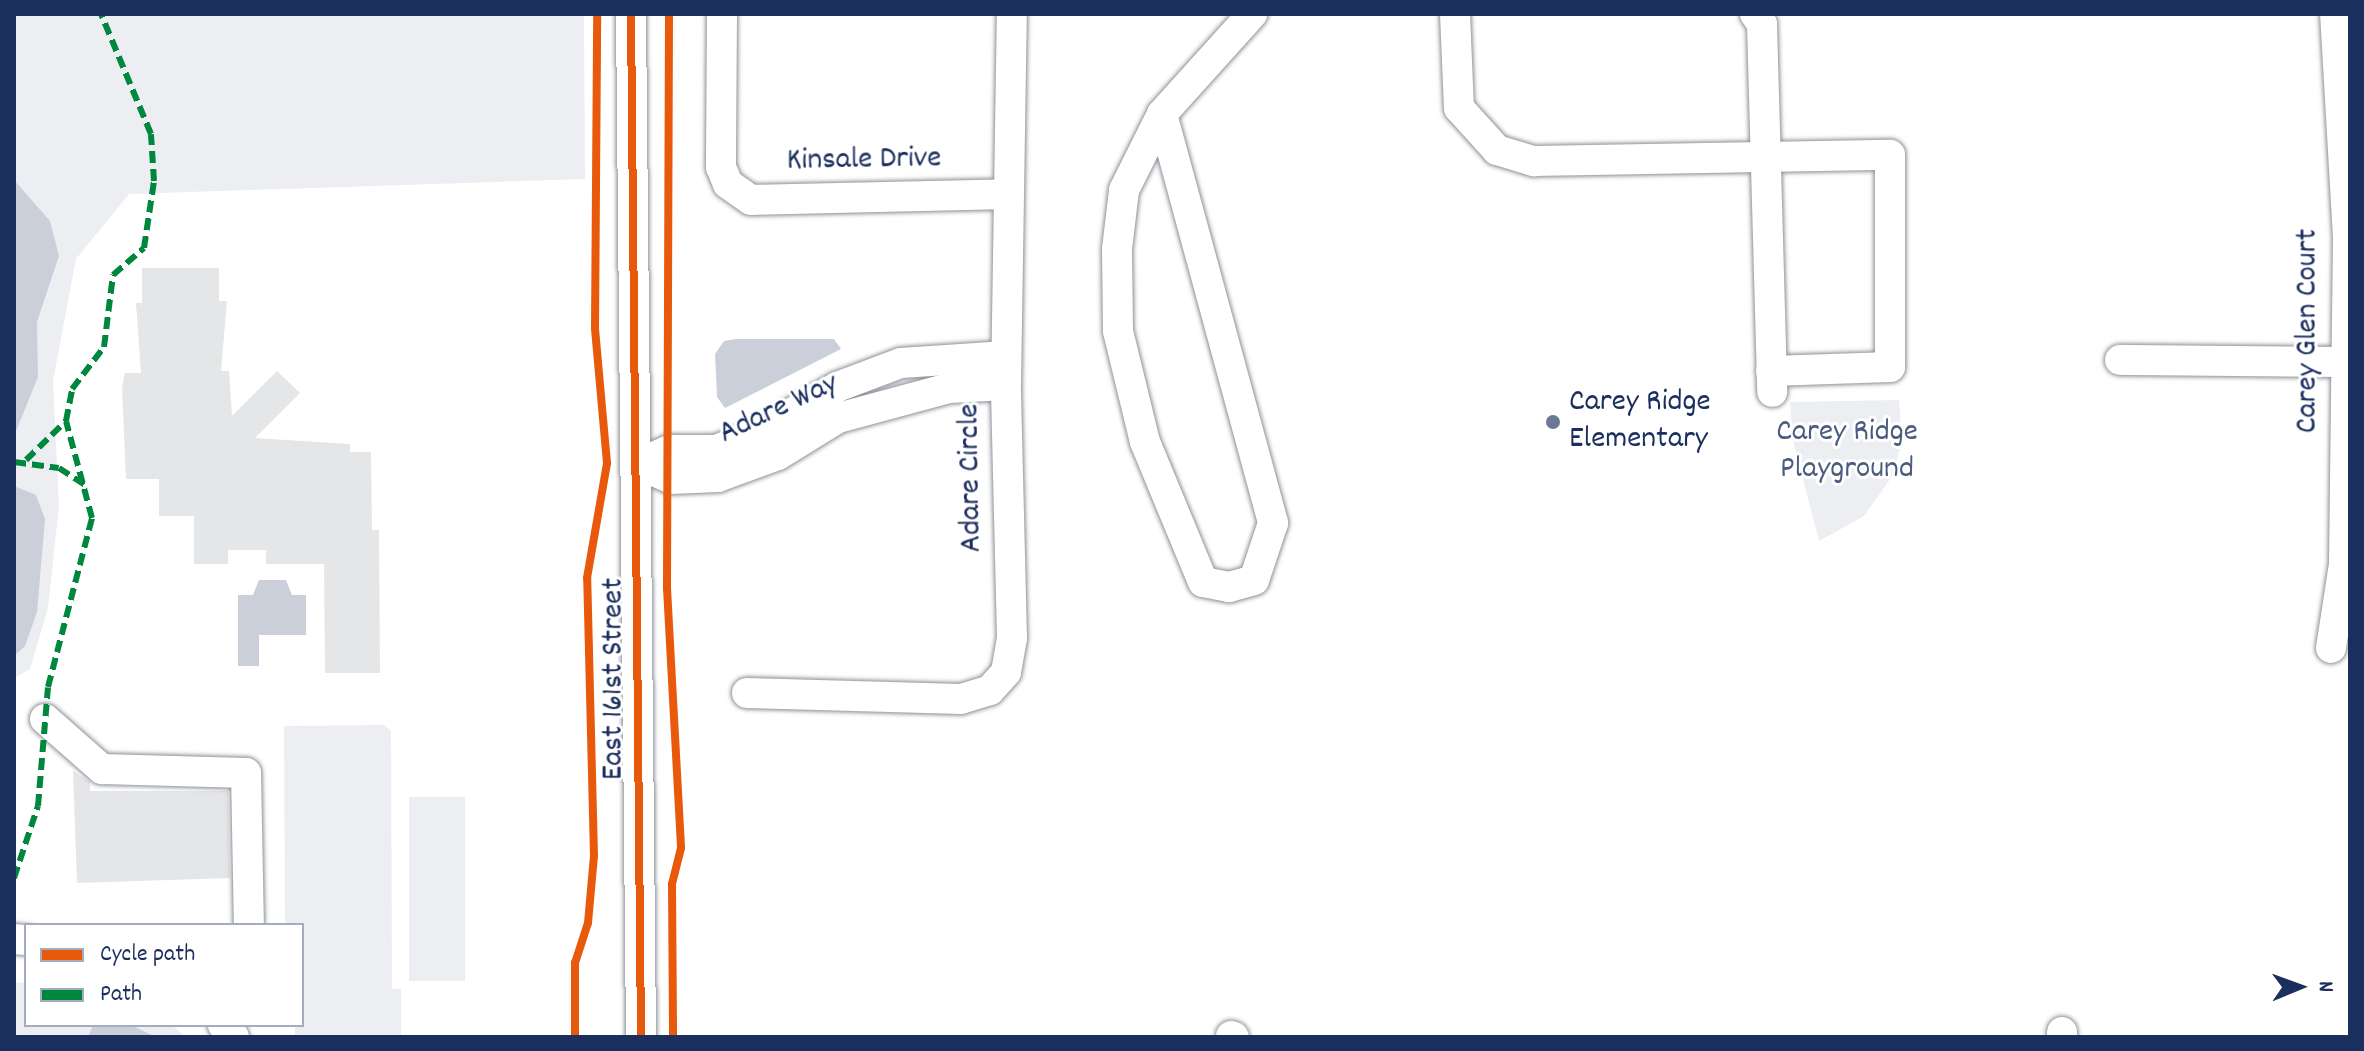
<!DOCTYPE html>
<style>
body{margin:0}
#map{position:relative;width:2364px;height:1051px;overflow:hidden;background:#fff;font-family:Dekko,sans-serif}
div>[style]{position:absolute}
.green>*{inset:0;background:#edeef2;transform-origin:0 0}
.water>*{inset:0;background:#cbcfda}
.building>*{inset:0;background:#e5e6e8}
.roads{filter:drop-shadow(0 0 2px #8e929a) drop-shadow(0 0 2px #8e929a)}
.minor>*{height:30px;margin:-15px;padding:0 15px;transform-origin:15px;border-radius:15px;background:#fff}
.quiet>*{height:6px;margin-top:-3px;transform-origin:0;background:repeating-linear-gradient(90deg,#00873e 0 12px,transparent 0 18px)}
.cycleway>*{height:8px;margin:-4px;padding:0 4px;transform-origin:4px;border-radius:4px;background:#e8590c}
.dots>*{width:22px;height:22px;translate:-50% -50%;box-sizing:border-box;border:4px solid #fff;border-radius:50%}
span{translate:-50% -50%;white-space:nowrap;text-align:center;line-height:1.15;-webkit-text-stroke:6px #fff;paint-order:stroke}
.street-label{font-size:32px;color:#1b2f5e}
.poi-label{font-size:32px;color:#1b2f5e}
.left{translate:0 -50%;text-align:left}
.park-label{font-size:32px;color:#4c5c80}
.frame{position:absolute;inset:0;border:16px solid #1b2f5e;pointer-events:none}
.legend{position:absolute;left:24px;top:923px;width:280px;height:104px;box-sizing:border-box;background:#fff;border:2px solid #a4acbf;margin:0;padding:10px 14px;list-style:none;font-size:24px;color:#1b2f5e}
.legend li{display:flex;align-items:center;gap:16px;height:40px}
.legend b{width:40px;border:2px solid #a4acbf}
.north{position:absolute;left:2260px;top:947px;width:80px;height:80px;-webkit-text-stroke:6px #fff;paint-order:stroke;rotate:89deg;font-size:22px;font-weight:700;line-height:32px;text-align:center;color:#1b2f5e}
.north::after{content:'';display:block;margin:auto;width:28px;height:36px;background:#1b2f5e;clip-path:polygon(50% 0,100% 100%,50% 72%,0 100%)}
</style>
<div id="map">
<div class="green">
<div style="clip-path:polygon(14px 14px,584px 14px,585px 179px,129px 194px,76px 259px,53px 381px,59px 506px,48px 608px,30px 669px,14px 678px)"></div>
<div style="clip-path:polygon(1899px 400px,1902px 441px,1893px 475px,1864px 516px,1819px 541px,1792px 436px,1790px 402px)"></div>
<div style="clip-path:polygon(384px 725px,391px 731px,392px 989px,401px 989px,401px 1037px,295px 1037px,295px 1025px,302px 1025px,302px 925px,285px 925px,284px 726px)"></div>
<div style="left:409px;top:797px;width:56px;height:184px"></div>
<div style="clip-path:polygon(26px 982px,26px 1025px,172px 1025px,185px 1037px,14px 1037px,14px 983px)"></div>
</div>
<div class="water">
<div style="clip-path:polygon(14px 180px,50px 221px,59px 256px,37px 322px,38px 377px,14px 436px)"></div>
<div style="clip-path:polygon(736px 339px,834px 339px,841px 349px,725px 408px,717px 397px,715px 354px,724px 341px)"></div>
<div style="clip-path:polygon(14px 486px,36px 495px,45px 519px,37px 612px,25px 646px,14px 656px)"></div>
<div style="clip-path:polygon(259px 580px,286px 580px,292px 595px,306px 595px,306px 635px,259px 635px,259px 666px,238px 666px,238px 595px,253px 595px)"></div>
<div style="clip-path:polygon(93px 1025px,133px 1026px,156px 1037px,88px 1037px)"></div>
</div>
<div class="building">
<div style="clip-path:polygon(142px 268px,219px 268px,219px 301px,227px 301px,221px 371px,229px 371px,232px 416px,277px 371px,300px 393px,255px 438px,350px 444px,350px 452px,371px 452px,372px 530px,379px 530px,380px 673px,325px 673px,324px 564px,266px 564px,266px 550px,228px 550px,228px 564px,194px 564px,194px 516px,159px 516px,159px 479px,126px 479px,122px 387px,125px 373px,141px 373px,136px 303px,142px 303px)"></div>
<div style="clip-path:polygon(73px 771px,90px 782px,90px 791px,228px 791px,230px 878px,77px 883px)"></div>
</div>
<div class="roads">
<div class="minor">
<div style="left:631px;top:14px;width:1023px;rotate:89.44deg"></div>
<div style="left:722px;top:14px;width:153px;rotate:90.4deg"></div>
<div style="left:721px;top:167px;width:18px;rotate:68deg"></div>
<div style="left:728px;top:184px;width:28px;rotate:35deg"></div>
<div style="left:751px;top:200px;width:255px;rotate:-1.3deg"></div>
<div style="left:1455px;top:14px;width:94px;rotate:87.6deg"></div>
<div style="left:1459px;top:108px;width:57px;rotate:47.9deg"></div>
<div style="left:1497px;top:150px;width:39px;rotate:17deg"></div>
<div style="left:1534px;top:161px;width:356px;rotate:-1deg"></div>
<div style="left:1890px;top:155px;width:212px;rotate:90deg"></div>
<div style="left:1890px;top:367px;width:119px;rotate:178.1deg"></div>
<div style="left:1755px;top:14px;width:12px;rotate:55deg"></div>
<div style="left:1762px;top:24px;width:368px;rotate:88.4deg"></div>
<div style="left:1162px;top:114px;width:424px;rotate:74.8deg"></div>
<div style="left:1273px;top:523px;width:60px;rotate:108.4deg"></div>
<div style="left:1254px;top:580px;width:26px;rotate:164deg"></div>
<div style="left:1229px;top:587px;width:26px;rotate:-169deg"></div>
<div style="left:1203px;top:582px;width:152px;rotate:-112.5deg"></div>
<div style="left:1145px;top:442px;width:114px;rotate:-103.7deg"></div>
<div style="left:1118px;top:331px;width:82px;rotate:-90.7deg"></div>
<div style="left:1117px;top:249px;width:59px;rotate:-83.2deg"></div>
<div style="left:1124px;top:190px;width:85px;rotate:-63.4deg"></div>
<div style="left:1162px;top:114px;width:135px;rotate:-48deg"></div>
<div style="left:2120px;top:360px;width:230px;rotate:0.5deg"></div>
<div style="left:638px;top:464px;width:35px;rotate:-24deg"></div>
<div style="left:670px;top:450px;width:46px"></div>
<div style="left:716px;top:450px;width:36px;rotate:-21deg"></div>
<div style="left:750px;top:437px;width:100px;rotate:-29.9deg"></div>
<div style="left:837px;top:387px;width:68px;rotate:-20.6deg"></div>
<div style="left:901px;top:363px;width:105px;rotate:-3.8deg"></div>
<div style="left:638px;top:464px;width:36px;rotate:24deg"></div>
<div style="left:671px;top:479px;width:47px;rotate:-2.4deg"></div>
<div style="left:718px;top:477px;width:64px;rotate:-20.1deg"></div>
<div style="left:778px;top:455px;width:70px;rotate:-31.7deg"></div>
<div style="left:838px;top:418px;width:115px;rotate:-15.1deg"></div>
<div style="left:949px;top:388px;width:57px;rotate:-3deg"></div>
<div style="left:2331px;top:648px;width:85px;rotate:-81.2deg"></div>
<div style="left:2344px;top:564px;width:326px;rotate:-89.3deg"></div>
<div style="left:2348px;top:238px;width:224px;rotate:-93.3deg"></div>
<div style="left:747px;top:693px;width:214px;rotate:1.6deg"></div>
<div style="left:961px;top:699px;width:30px;rotate:-17deg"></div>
<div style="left:990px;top:690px;width:24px;rotate:-48deg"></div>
<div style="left:1006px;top:672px;width:35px;rotate:-80deg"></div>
<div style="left:1012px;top:638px;width:253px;rotate:-91.4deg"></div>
<div style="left:1006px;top:385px;width:371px;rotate:-89.1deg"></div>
<div style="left:45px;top:719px;width:76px;rotate:41.3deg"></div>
<div style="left:102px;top:769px;width:144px;rotate:1.6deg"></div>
<div style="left:246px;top:773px;width:152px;rotate:88.9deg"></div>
<div style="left:14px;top:939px;width:12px;rotate:5deg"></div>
<div style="left:223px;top:1025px;width:16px;rotate:47deg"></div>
<div style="left:2062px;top:1032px;width:5px;rotate:90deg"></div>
<div style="left:1231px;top:1036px;width:3px;rotate:18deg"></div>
</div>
</div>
<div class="quiet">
<div style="left:26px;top:460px;width:56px;rotate:-44.3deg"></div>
<div style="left:14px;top:462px;width:45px;rotate:7.6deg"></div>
<div style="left:59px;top:468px;width:33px;rotate:33deg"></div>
<div style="left:14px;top:878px;width:76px;rotate:-71.6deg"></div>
<div style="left:38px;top:806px;width:119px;rotate:-85.2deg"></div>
<div style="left:48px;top:687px;width:175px;rotate:-75.4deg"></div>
<div style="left:92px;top:518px;width:100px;rotate:-105deg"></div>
<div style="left:66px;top:421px;width:33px;rotate:-79deg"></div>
<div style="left:72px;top:389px;width:53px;rotate:-52.7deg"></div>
<div style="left:104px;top:347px;width:73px;rotate:-82.9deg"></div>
<div style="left:113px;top:275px;width:41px;rotate:-41.1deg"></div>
<div style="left:144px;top:248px;width:68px;rotate:-81.5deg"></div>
<div style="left:154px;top:181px;width:47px;rotate:-93.7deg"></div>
<div style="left:151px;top:134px;width:130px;rotate:-112.6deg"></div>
</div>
<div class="cycleway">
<div style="left:631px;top:14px;width:1023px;rotate:89.44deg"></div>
<div style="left:669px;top:14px;width:574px;rotate:90.2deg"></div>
<div style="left:667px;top:588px;width:260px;rotate:86.9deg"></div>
<div style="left:681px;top:848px;width:37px;rotate:104deg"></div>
<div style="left:672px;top:884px;width:153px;rotate:89.6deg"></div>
<div style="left:575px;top:1037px;width:74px;rotate:-90deg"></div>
<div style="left:575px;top:963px;width:42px;rotate:-72deg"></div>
<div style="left:588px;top:923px;width:67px;rotate:-84.9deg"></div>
<div style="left:594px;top:856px;width:278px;rotate:-91.4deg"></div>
<div style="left:587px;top:578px;width:117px;rotate:-80.1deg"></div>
<div style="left:607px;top:463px;width:135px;rotate:-95.1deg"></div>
<div style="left:595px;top:329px;width:315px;rotate:-89.6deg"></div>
</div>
<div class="dots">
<div style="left:1553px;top:422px;background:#6b7896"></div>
</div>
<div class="street-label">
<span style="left:864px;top:161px;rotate:-1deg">Kinsale Drive</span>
<span style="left:2309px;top:331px;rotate:-90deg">Carey Glen Court</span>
<span style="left:779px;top:410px;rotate:-25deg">Adare Way</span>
<span style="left:972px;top:478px;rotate:-91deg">Adare Circle</span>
<span style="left:615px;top:679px;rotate:-90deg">East 161st Street</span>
</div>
<div class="poi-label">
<span class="left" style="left:1569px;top:422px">Carey Ridge<br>Elementary</span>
</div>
<div class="park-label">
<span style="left:1847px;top:452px">Carey Ridge<br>Playground</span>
</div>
<div class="frame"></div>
<ul class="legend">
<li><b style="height:10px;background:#e8590c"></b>Cycle path</li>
<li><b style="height:10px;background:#00873e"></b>Path</li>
</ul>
<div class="north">N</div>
</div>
